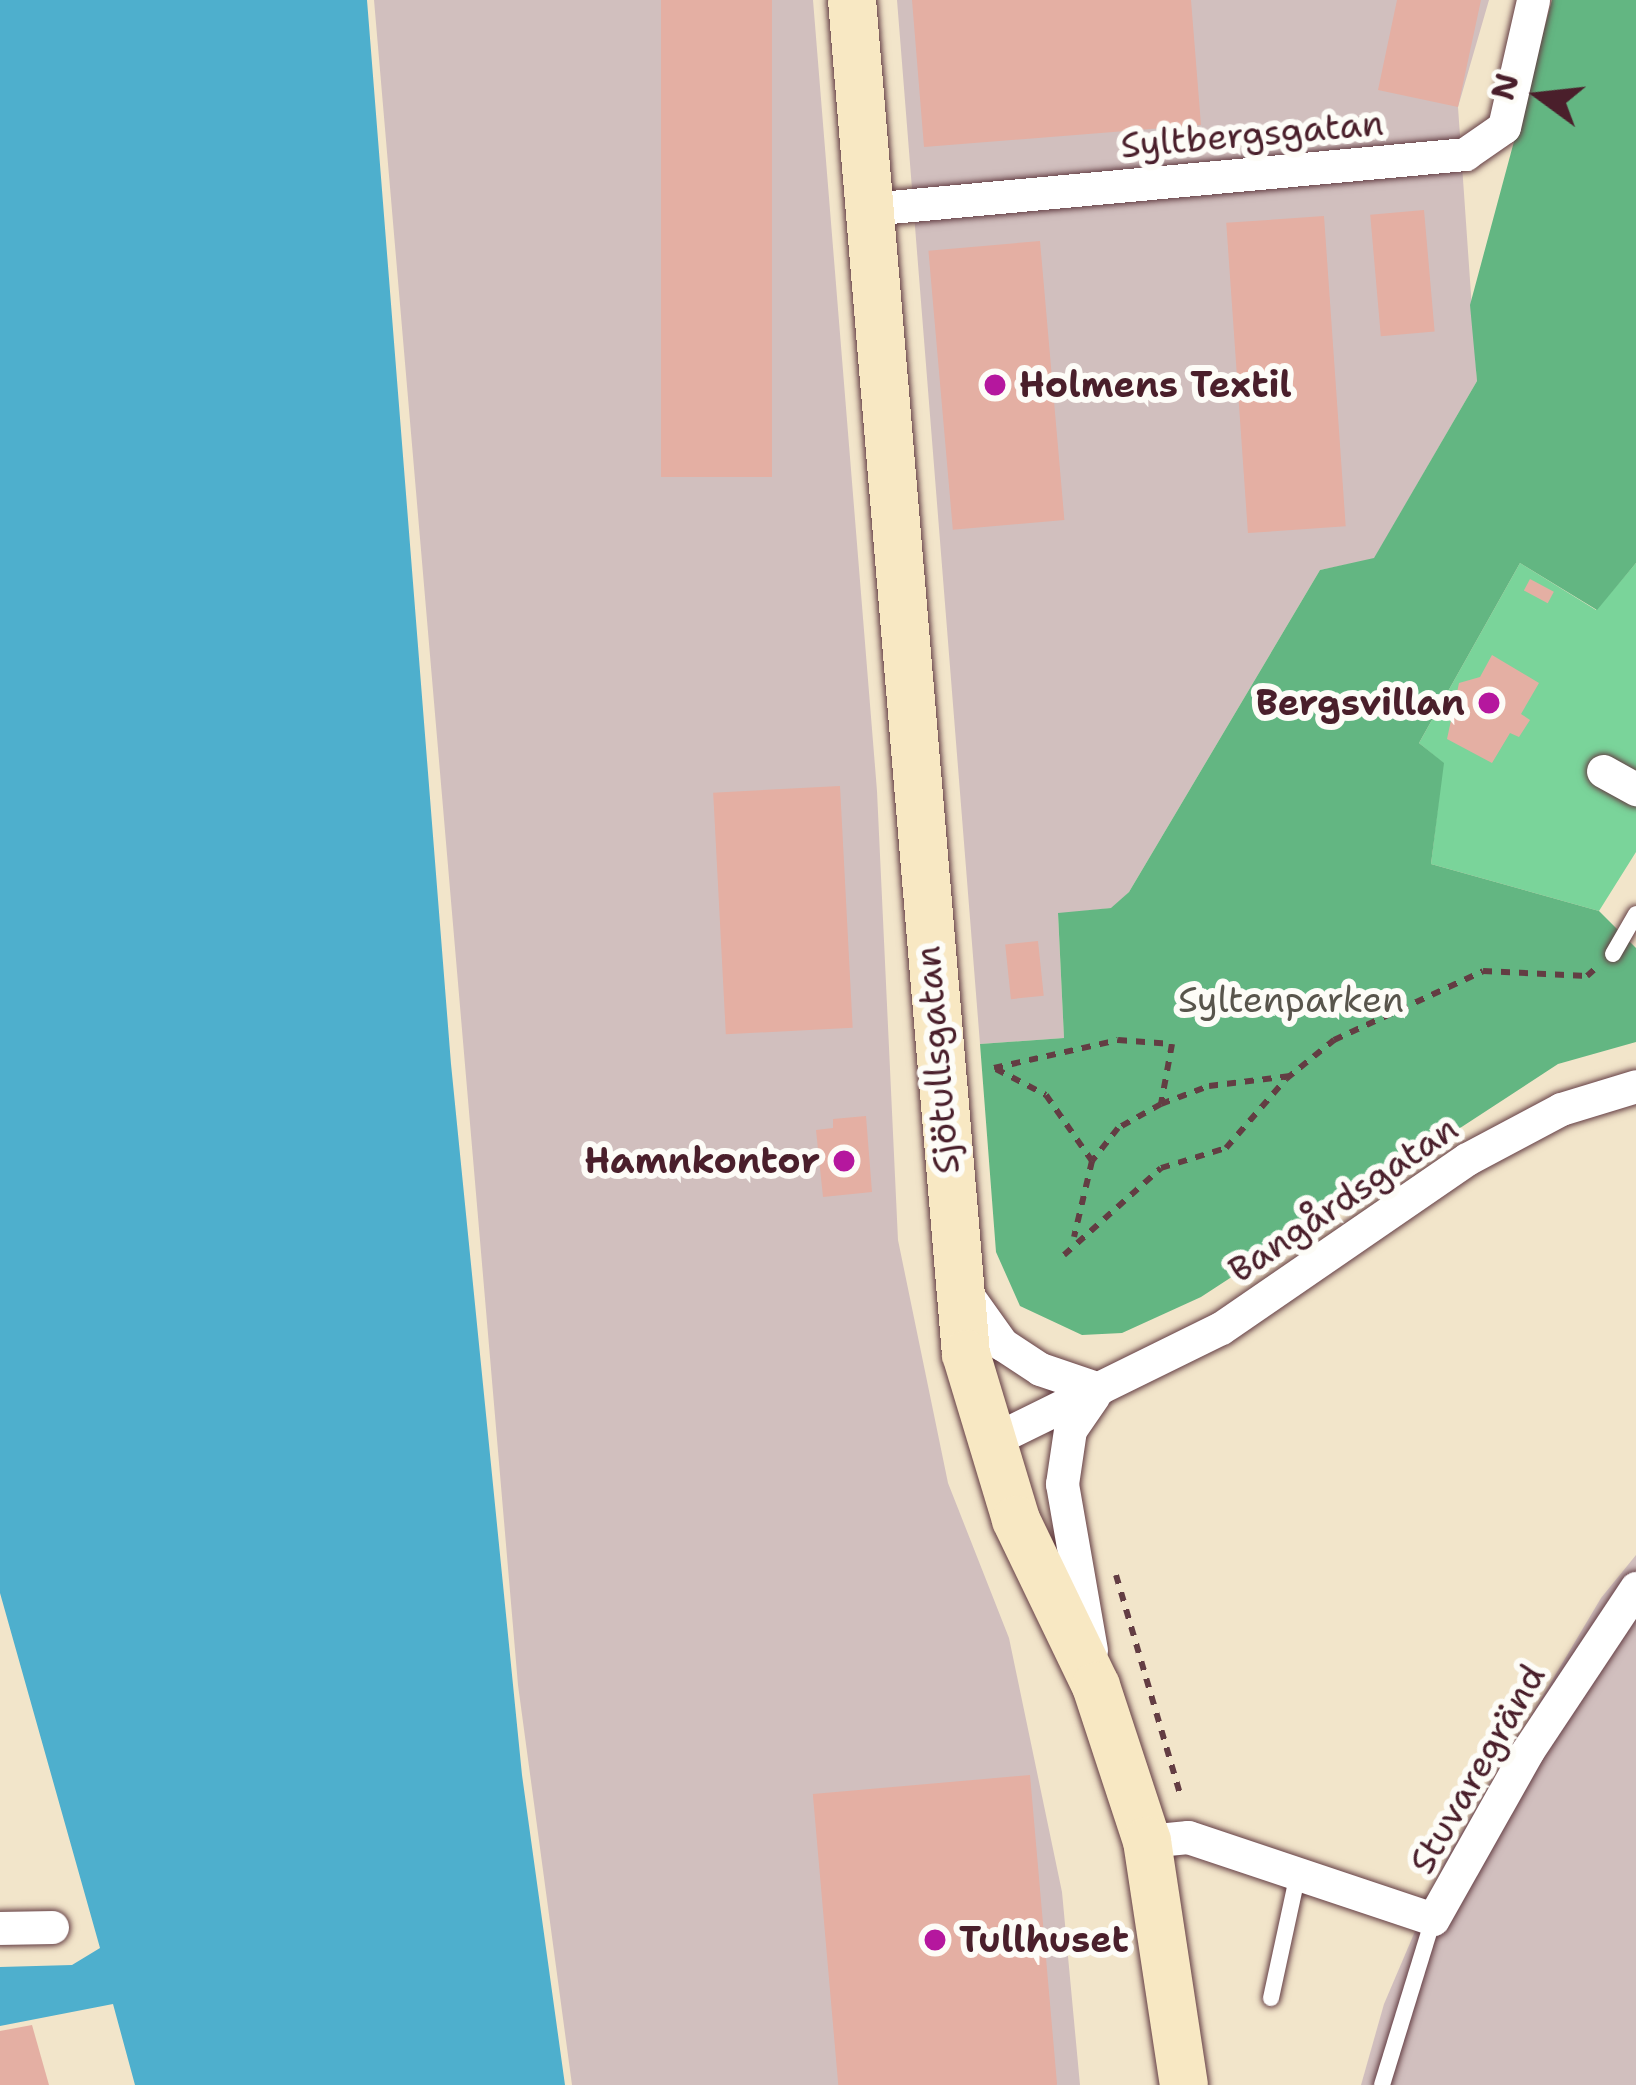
<!DOCTYPE html>
<meta charset="utf-8">
<style>
body{margin:0}
#map{position:relative;width:1636px;height:2085px;overflow:hidden;background:#f2e5ca;font-family:"Shantell Sans",sans-serif}
div>[style]{position:absolute}
.industrial>*{inset:0;background:#d1bfbe}
.green>*{inset:0;background:#7ad49a}
.forest>*{inset:0;background:#63b682}
.water>*{inset:0;background:#4eafcd}
.building>*{inset:0;background:#e4afa3;transform-origin:0 0}
.path>*{height:6px;margin-top:-3px;transform-origin:0;background:repeating-linear-gradient(90deg,#633d43 0 9px,transparent 0 18px)}
.roads{filter:drop-shadow(0 0 3px #633d43) drop-shadow(0 0 3px #633d43)}
.lane>*{height:16px;margin:-8px;padding:0 8px;transform-origin:8px;border-radius:8px;background:#fff}
.street>*{height:33px;margin:-16.5px;padding:0 16.5px;transform-origin:16.5px;border-radius:16.5px;background:#fff}
.secondary>*{height:48px;margin:-24px;padding:0 24px;transform-origin:24px;border-radius:24px;background:#f8e8c3}
.dots>*{width:33px;height:33px;translate:-50% -50%;box-sizing:border-box;border:6px solid #fdfcf7;border-radius:50%}
span{translate:-50% -50%;white-space:nowrap;text-align:center;line-height:1.15;-webkit-text-stroke:12px #fdfcf7;paint-order:stroke}
.street-label{font-size:36px;color:#4a1f2b}
.poi-label{font-size:36px;color:#4a1f2b;font-weight:700}
.left{translate:0 -50%;text-align:left}
.right{translate:-100% -50%;text-align:right}
.park-label{font-size:36px;color:#58554c}
.north{position:absolute;left:1480px;top:36px;width:120px;height:120px;-webkit-text-stroke:9px #fdfcf7;paint-order:stroke;rotate:285deg;font-size:33px;font-weight:700;line-height:48px;text-align:center;color:#4a1f2b}
.north::after{content:'';display:block;margin:auto;width:42px;height:54px;background:#4a1f2b;clip-path:polygon(50% 0,100% 100%,50% 72%,0 100%)}
</style>
<div id="map">
<div class="industrial">
<div style="clip-path:polygon(374px 0,813px 0,877px 791px,898px 1240px,948px 1483px,1009px 1638px,1062px 1892px,1080px 2085px,572px 2085px,518px 1685px)"></div>
<div style="clip-path:polygon(897px 0,1489px 0,1458px 107px,1477px 381px,1374px 559px,1320px 570px,1129px 892px,1112px 908px,1058px 914px,1064px 1038px,980px 1044px)"></div>
<div style="clip-path:polygon(1636px 1555px,1636px 2085px,1361px 2085px,1384px 2004px,1445px 1861px,1601px 1598px)"></div>
</div>
<div class="green">
<div style="clip-path:polygon(1520px 563px,1596px 610px,1636px 563px,1636px 852px,1599px 911px,1431px 864px,1443px 763px,1419px 743px)"></div>
</div>
<div class="forest">
<div style="clip-path:polygon(1552px 0,1636px 0,1636px 563px,1597px 610px,1520px 563px,1419px 743px,1444px 763px,1431px 864px,1599px 911px,1636px 948px,1636px 1042px,1558px 1064px,1201px 1297px,1122px 1333px,1082px 1335px,1020px 1306px,996px 1252px,980px 1044px,1064px 1038px,1058px 913px,1111px 908px,1129px 892px,1320px 570px,1374px 558px,1477px 381px,1470px 305px)"></div>
</div>
<div class="water">
<div style="clip-path:polygon(0 0,367px 0,451px 1064px,522px 1775px,565px 2085px,135px 2085px,113px 2004px,0 2026px,0 1967px,72px 1965px,100px 1948px,0 1593px)"></div>
</div>
<div class="building">
<div style="left:661px;top:0;width:111px;height:477px"></div>
<div style="clip-path:polygon(912px 0,1191px 0,1201px 125px,924px 147px)"></div>
<div style="clip-path:polygon(1397px 0,1481px 0,1458px 107px,1378px 90px)"></div>
<div style="left:1424px;top:210px;width:122px;height:54px;rotate:85deg"></div>
<div style="left:1324px;top:216px;width:311px;height:98px;rotate:86deg"></div>
<div style="left:1040px;top:241px;width:280px;height:112px;rotate:85deg"></div>
<div style="left:1530px;top:579px;width:27px;height:13px;rotate:28deg"></div>
<div style="clip-path:polygon(1492px 655px,1539px 683px,1521px 714px,1530px 720px,1519px 737px,1510px 733px,1492px 763px,1447px 739px,1459px 683px,1480px 677px)"></div>
<div style="left:840px;top:786px;width:242px;height:127px;rotate:87deg"></div>
<div style="left:1038px;top:941px;width:55px;height:33px;rotate:84deg"></div>
<div style="clip-path:polygon(866px 1116px,872px 1192px,823px 1197px,816px 1130px,833px 1128px,833px 1119px)"></div>
<div style="left:1030px;top:1775px;width:311px;height:218px;rotate:85deg"></div>
<div style="clip-path:polygon(32px 2025px,49px 2085px,0 2085px,0 2031px)"></div>
</div>
<div class="path">
<div style="left:994px;top:1068px;width:127px;rotate:-12.7deg"></div>
<div style="left:1118px;top:1040px;width:54px;rotate:4.2deg"></div>
<div style="left:1172px;top:1044px;width:61px;rotate:100.4deg"></div>
<div style="left:1161px;top:1104px;width:49px;rotate:150.8deg"></div>
<div style="left:1118px;top:1128px;width:42px;rotate:128.2deg"></div>
<div style="left:996px;top:1069px;width:56px;rotate:27.5deg"></div>
<div style="left:1046px;top:1095px;width:80px;rotate:55.1deg"></div>
<div style="left:1092px;top:1161px;width:78px;rotate:103.3deg"></div>
<div style="left:1161px;top:1104px;width:51px;rotate:-20.6deg"></div>
<div style="left:1209px;top:1086px;width:82px;rotate:-7deg"></div>
<div style="left:1064px;top:1255px;width:130px;rotate:-41.9deg"></div>
<div style="left:1161px;top:1168px;width:68px;rotate:-17.1deg"></div>
<div style="left:1226px;top:1148px;width:91px;rotate:-49deg"></div>
<div style="left:1286px;top:1079px;width:62px;rotate:-39.1deg"></div>
<div style="left:1334px;top:1040px;width:164px;rotate:-24.8deg"></div>
<div style="left:1483px;top:971px;width:104px;rotate:2.8deg"></div>
<div style="left:1587px;top:976px;width:12px;rotate:-42deg"></div>
<div style="left:1116px;top:1575px;width:232px;rotate:73.7deg"></div>
</div>
<div class="roads">
<div class="lane">
<div style="left:1613px;top:954px;width:46px;rotate:-60.1deg"></div>
<div style="left:1271px;top:1998px;width:128px;rotate:-77.8deg"></div>
<div style="left:1382px;top:2085px;width:174px;rotate:-72.9deg"></div>
</div>
<div class="street">
<div style="left:869px;top:209px;width:599px;rotate:-5.27deg"></div>
<div style="left:1465px;top:154px;width:47px;rotate:-34.7deg"></div>
<div style="left:1504px;top:127px;width:130px;rotate:-77.1deg"></div>
<div style="left:1603px;top:771px;width:38px;rotate:29deg"></div>
<div style="left:965px;top:1292px;width:64px;rotate:54.6deg"></div>
<div style="left:1002px;top:1344px;width:45px;rotate:33.3deg"></div>
<div style="left:1040px;top:1369px;width:62px;rotate:18.7deg"></div>
<div style="left:989px;top:1442px;width:258px;rotate:-26.2deg"></div>
<div style="left:1221px;top:1328px;width:298px;rotate:-34.5deg"></div>
<div style="left:1467px;top:1159px;width:106px;rotate:-28deg"></div>
<div style="left:1561px;top:1109px;width:78px;rotate:-17deg"></div>
<div style="left:1091px;top:1650px;width:169px;rotate:-99.9deg"></div>
<div style="left:1062px;top:1484px;width:55px;rotate:-81.6deg"></div>
<div style="left:1070px;top:1430px;width:42px;rotate:-55.6deg"></div>
<div style="left:1147px;top:1841px;width:41px;rotate:-5.6deg"></div>
<div style="left:1188px;top:1837px;width:258px;rotate:18.5deg"></div>
<div style="left:1433px;top:1919px;width:192px;rotate:-60.6deg"></div>
<div style="left:1527px;top:1752px;width:197px;rotate:-56.4deg"></div>
<div style="left:0;top:1928px;width:52px;rotate:-1.1deg"></div>
</div>
<div class="secondary">
<div style="left:852px;top:0;width:1359px;rotate:85.19deg"></div>
<div style="left:966px;top:1354px;width:173px;rotate:73.2deg"></div>
<div style="left:1016px;top:1520px;width:184px;rotate:64.3deg"></div>
<div style="left:1096px;top:1686px;width:163px;rotate:71.8deg"></div>
<div style="left:1147px;top:1841px;width:247px;rotate:81.4deg"></div>
</div>
</div>
<div class="dots">
<div style="left:995px;top:385px;background:#b5179e"></div>
<div style="left:1489px;top:703px;background:#b5179e"></div>
<div style="left:844px;top:1161px;background:#b5179e"></div>
<div style="left:935px;top:1940px;background:#b5179e"></div>
</div>
<div class="street-label">
<span style="left:1252px;top:134px;rotate:-5deg">Syltbergsgatan</span>
<span style="left:937px;top:1060px;rotate:-95deg">Sjötullsgatan</span>
<span style="left:1343px;top:1199px;rotate:-34deg">Bangårdsgatan</span>
<span style="left:1477px;top:1769px;rotate:-60deg">Stuvaregränd</span>
</div>
<div class="poi-label">
<span class="left" style="left:1019px;top:385px">Holmens Textil</span>
<span class="right" style="left:1465px;top:703px">Bergsvillan</span>
<span class="right" style="left:820px;top:1161px">Hamnkontor</span>
<span class="left" style="left:959px;top:1940px">Tullhuset</span>
</div>
<div class="park-label">
<span style="left:1291px;top:1000px">Syltenparken</span>
</div>
<div class="north">N</div>
</div>
